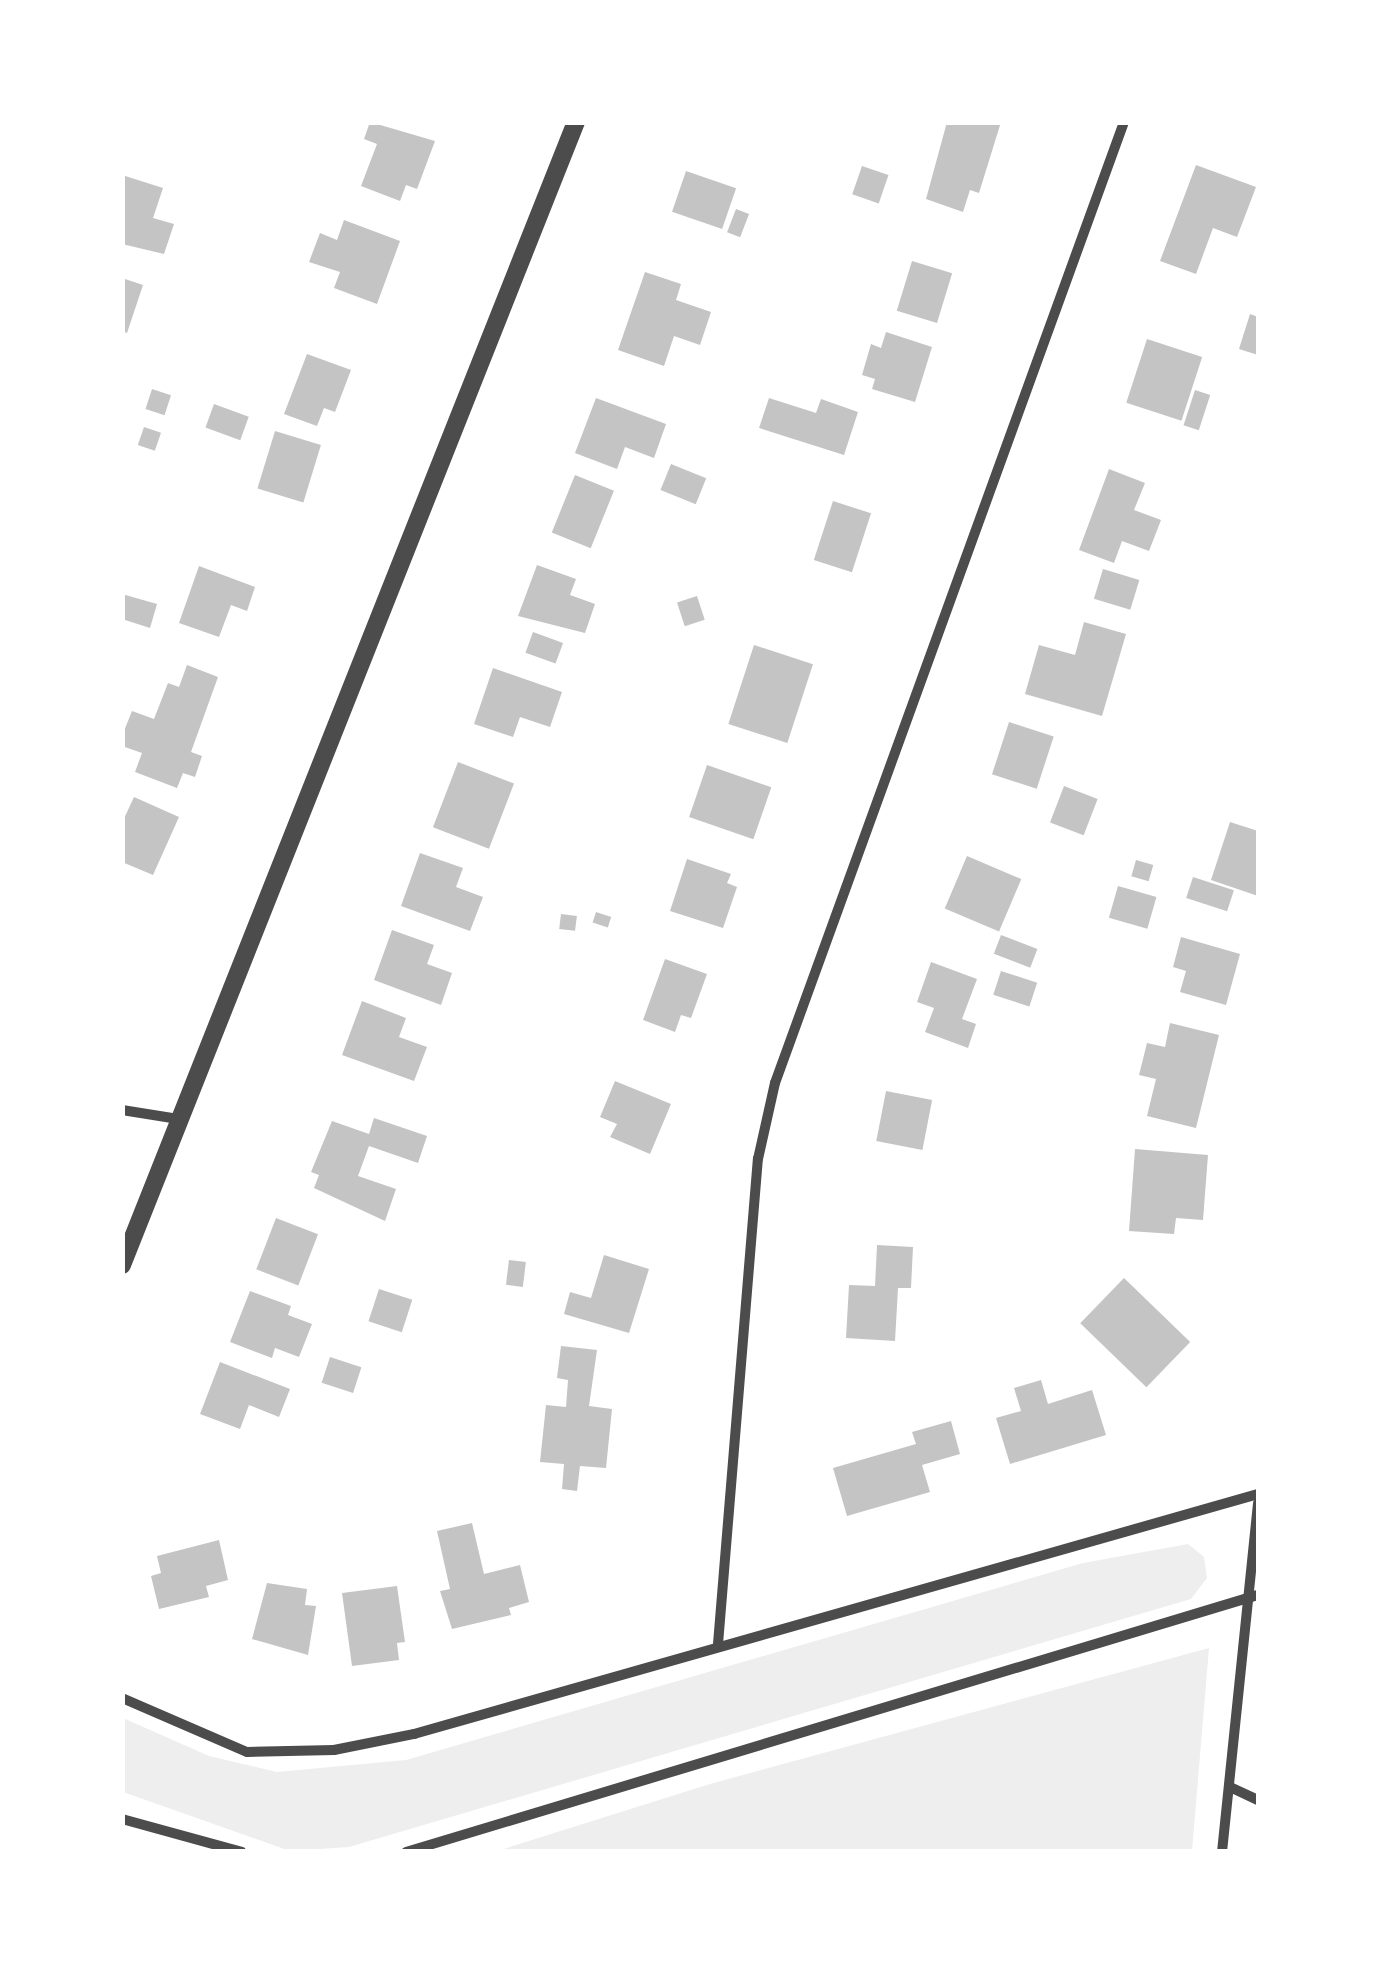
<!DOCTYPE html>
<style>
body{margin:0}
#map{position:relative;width:1381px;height:1974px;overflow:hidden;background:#fff;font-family:"DejaVu Sans",sans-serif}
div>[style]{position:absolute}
.green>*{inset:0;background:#eee}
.building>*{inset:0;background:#c4c4c4;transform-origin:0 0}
.minor>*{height:10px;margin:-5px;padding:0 5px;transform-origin:5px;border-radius:5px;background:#4c4c4c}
.tertiary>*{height:18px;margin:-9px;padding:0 9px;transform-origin:9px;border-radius:9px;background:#4c4c4c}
span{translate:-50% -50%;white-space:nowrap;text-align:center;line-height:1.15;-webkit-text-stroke:8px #fff;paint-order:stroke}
.frame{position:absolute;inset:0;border:125px solid #fff;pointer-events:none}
</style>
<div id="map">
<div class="green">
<div style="clip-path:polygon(1188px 1544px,1204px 1557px,1207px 1578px,1191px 1599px,349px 1847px,290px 1851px,123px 1792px,123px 1718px,209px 1756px,277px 1772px,406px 1760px,1083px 1563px)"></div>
<div style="clip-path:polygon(1209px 1648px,1192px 1851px,497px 1851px,710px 1784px)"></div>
</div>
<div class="building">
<div style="clip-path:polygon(370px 122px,435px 141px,417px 189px,406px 185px,400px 201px,361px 186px,377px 144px,364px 139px)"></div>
<div style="clip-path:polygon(947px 122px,1001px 122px,979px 193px,970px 190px,963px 212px,926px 199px)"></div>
<div style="clip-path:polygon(1196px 165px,1256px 187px,1237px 237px,1213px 228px,1196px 274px,1160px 261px)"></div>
<div style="left:862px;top:166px;width:28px;height:30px;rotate:19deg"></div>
<div style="left:686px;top:171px;width:53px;height:43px;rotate:19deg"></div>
<div style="clip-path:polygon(122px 175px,163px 188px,153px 218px,174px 224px,164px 254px,122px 244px)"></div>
<div style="left:736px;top:209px;width:14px;height:25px;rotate:21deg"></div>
<div style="clip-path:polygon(344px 220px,400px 241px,377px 304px,334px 288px,340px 272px,309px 262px,320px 233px,337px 240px)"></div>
<div style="left:912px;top:261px;width:42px;height:52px;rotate:17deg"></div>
<div style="clip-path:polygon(645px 272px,681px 284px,676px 300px,711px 312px,700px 345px,674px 336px,664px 366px,618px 350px)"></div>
<div style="clip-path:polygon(122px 278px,143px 285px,127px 333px,122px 331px)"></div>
<div style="clip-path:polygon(1250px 314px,1258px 317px,1258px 355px,1239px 349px)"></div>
<div style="clip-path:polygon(886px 332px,932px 347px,915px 402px,872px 389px,875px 379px,862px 375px,871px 344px,881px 348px)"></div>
<div style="left:1147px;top:339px;width:58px;height:67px;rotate:18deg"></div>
<div style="clip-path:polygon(307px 354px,351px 370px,335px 412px,324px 408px,317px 426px,284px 414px)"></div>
<div style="left:152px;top:389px;width:20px;height:21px;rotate:18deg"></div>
<div style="left:1195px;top:390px;width:16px;height:37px;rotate:18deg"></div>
<div style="clip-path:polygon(596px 398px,666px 424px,654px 458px,625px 447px,617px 469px,575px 453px)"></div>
<div style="clip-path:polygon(769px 398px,816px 413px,821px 399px,858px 412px,844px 455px,759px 428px)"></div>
<div style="left:214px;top:404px;width:37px;height:25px;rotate:20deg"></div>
<div style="left:144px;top:427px;width:18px;height:19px;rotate:19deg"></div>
<div style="left:275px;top:431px;width:48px;height:60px;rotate:17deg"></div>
<div style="left:671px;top:464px;width:38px;height:28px;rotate:22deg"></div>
<div style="clip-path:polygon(1109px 469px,1145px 483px,1134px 510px,1161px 520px,1149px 551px,1122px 541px,1114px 563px,1079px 550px)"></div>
<div style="left:575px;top:475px;width:42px;height:62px;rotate:22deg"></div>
<div style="left:833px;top:501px;width:40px;height:62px;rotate:18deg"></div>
<div style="clip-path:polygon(537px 565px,576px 579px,570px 595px,595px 604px,585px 633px,518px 616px)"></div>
<div style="clip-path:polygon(199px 566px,255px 587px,247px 611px,231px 605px,219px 637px,179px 623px)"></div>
<div style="left:1103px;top:569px;width:38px;height:31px;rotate:17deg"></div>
<div style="clip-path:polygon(122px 594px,157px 604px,150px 628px,122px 619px)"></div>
<div style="left:697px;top:596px;width:25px;height:21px;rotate:72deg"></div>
<div style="clip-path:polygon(1084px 622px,1126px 634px,1102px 716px,1025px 694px,1039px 645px,1075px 655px)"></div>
<div style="left:533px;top:632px;width:32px;height:22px;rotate:20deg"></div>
<div style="left:754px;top:645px;width:62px;height:83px;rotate:18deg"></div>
<div style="clip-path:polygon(187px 665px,218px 677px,191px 752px,202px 756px,195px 777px,183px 773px,177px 788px,135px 772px,142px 753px,122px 746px,122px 736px,132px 711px,154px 719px,168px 683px,179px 687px)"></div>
<div style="clip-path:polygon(493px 668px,562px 692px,550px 727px,520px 717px,513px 737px,474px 724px)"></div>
<div style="left:1009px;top:722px;width:47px;height:55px;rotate:18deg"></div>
<div style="left:458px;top:762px;width:60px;height:70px;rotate:21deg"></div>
<div style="left:707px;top:765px;width:68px;height:55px;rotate:19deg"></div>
<div style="left:1064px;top:786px;width:36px;height:39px;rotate:21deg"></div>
<div style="clip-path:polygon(134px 797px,179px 817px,153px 875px,122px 862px,122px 823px)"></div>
<div style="clip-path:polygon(1230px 822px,1258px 831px,1258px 896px,1211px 880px)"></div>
<div style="clip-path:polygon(420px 853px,463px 868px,456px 887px,483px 897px,470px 931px,401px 906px)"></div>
<div style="left:967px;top:856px;width:59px;height:57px;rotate:23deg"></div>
<div style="clip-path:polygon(687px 859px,731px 874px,727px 883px,737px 887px,723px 928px,670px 911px)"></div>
<div style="left:1136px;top:860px;width:18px;height:17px;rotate:16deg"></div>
<div style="left:1193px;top:877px;width:43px;height:22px;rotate:18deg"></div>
<div style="left:1118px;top:886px;width:40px;height:33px;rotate:16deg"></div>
<div style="left:596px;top:912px;width:16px;height:11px;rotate:18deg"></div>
<div style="left:561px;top:914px;width:16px;height:15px;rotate:7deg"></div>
<div style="clip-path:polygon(392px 930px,434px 945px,427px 964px,452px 973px,441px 1005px,374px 980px)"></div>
<div style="left:1001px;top:935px;width:39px;height:20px;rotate:21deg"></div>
<div style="clip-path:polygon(1181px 937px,1240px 954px,1226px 1005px,1180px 992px,1186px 971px,1173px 967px)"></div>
<div style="clip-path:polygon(665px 959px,707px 974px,691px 1018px,681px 1015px,675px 1032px,643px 1020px)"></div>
<div style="clip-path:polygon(931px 962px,977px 979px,962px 1019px,976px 1024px,968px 1048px,925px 1032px,934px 1008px,917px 1002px)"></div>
<div style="left:1001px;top:971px;width:38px;height:25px;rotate:18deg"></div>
<div style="clip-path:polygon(362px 1001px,406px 1018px,399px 1037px,427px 1047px,414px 1081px,342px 1055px)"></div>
<div style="clip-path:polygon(1170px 1023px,1219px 1035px,1196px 1128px,1147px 1116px,1156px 1079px,1139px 1075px,1147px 1043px,1165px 1047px)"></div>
<div style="clip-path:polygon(615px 1081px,671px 1104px,650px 1154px,610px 1137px,617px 1124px,600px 1117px)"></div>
<div style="left:886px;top:1091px;width:47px;height:51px;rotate:11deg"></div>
<div style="clip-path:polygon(374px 1118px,427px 1136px,418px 1163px,369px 1146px,358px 1176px,396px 1189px,385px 1221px,314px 1188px,319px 1175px,311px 1172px,332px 1121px,369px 1134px)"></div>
<div style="clip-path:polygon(1135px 1149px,1208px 1155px,1203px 1220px,1176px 1218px,1174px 1234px,1129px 1231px)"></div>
<div style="left:276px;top:1218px;width:45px;height:55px;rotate:21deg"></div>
<div style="clip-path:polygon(877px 1245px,913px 1247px,911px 1288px,898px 1288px,895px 1341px,846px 1338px,849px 1285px,875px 1286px)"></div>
<div style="clip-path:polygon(604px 1255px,649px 1269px,629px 1333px,564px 1314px,570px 1292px,591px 1298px)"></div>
<div style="left:509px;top:1260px;width:17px;height:25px;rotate:7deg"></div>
<div style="left:1124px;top:1278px;width:92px;height:63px;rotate:44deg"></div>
<div style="left:379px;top:1289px;width:35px;height:34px;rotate:18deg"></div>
<div style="clip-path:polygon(250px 1291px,291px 1306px,288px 1315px,312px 1324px,299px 1357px,275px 1348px,272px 1358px,230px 1342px)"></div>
<div style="clip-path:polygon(561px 1346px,597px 1350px,589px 1406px,612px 1409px,606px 1468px,580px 1466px,577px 1491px,562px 1489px,564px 1464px,540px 1462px,546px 1405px,566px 1407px,568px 1380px,557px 1378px)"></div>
<div style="left:330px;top:1357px;width:33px;height:27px;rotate:18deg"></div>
<div style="clip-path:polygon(220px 1362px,290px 1389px,279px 1417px,249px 1405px,240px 1429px,200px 1414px)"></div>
<div style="clip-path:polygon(1041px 1380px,1048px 1404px,1092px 1390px,1106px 1435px,1010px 1464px,996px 1418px,1021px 1411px,1014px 1388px)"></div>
<div style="clip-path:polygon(951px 1421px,960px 1454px,922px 1465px,930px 1492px,847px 1516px,833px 1468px,916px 1444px,912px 1432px)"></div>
<div style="clip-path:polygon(472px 1523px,484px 1574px,520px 1565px,529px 1602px,509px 1608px,511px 1615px,452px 1629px,440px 1591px,450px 1589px,437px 1531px)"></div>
<div style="clip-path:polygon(219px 1540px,228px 1580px,206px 1586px,209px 1597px,159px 1609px,151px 1576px,161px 1573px,157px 1556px)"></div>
<div style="clip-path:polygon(267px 1583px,307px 1589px,305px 1605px,316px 1606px,308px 1655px,252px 1639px)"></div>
<div style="clip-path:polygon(397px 1586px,405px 1642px,397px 1643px,399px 1660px,352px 1666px,342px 1593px)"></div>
</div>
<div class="minor">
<div style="left:122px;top:1110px;width:57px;rotate:9.1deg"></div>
<div style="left:718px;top:1644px;width:487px;rotate:-85.3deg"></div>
<div style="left:758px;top:1159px;width:78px;rotate:-77.4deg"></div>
<div style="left:775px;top:1083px;width:1022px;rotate:-70.04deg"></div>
<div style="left:122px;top:1698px;width:136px;rotate:23.4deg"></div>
<div style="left:247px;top:1752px;width:87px;rotate:-1.3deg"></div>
<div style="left:334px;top:1750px;width:82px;rotate:-11.3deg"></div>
<div style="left:414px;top:1734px;width:877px;rotate:-15.87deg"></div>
<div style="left:1230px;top:1787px;width:31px;rotate:25deg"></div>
<div style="left:122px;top:1819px;width:124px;rotate:15.4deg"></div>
<div style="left:406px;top:1852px;width:890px;rotate:-16.79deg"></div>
<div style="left:1222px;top:1852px;width:351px;rotate:-84.1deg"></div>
</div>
<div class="tertiary">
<div style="left:122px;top:1265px;width:1230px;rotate:-68.34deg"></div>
</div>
<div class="frame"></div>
</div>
